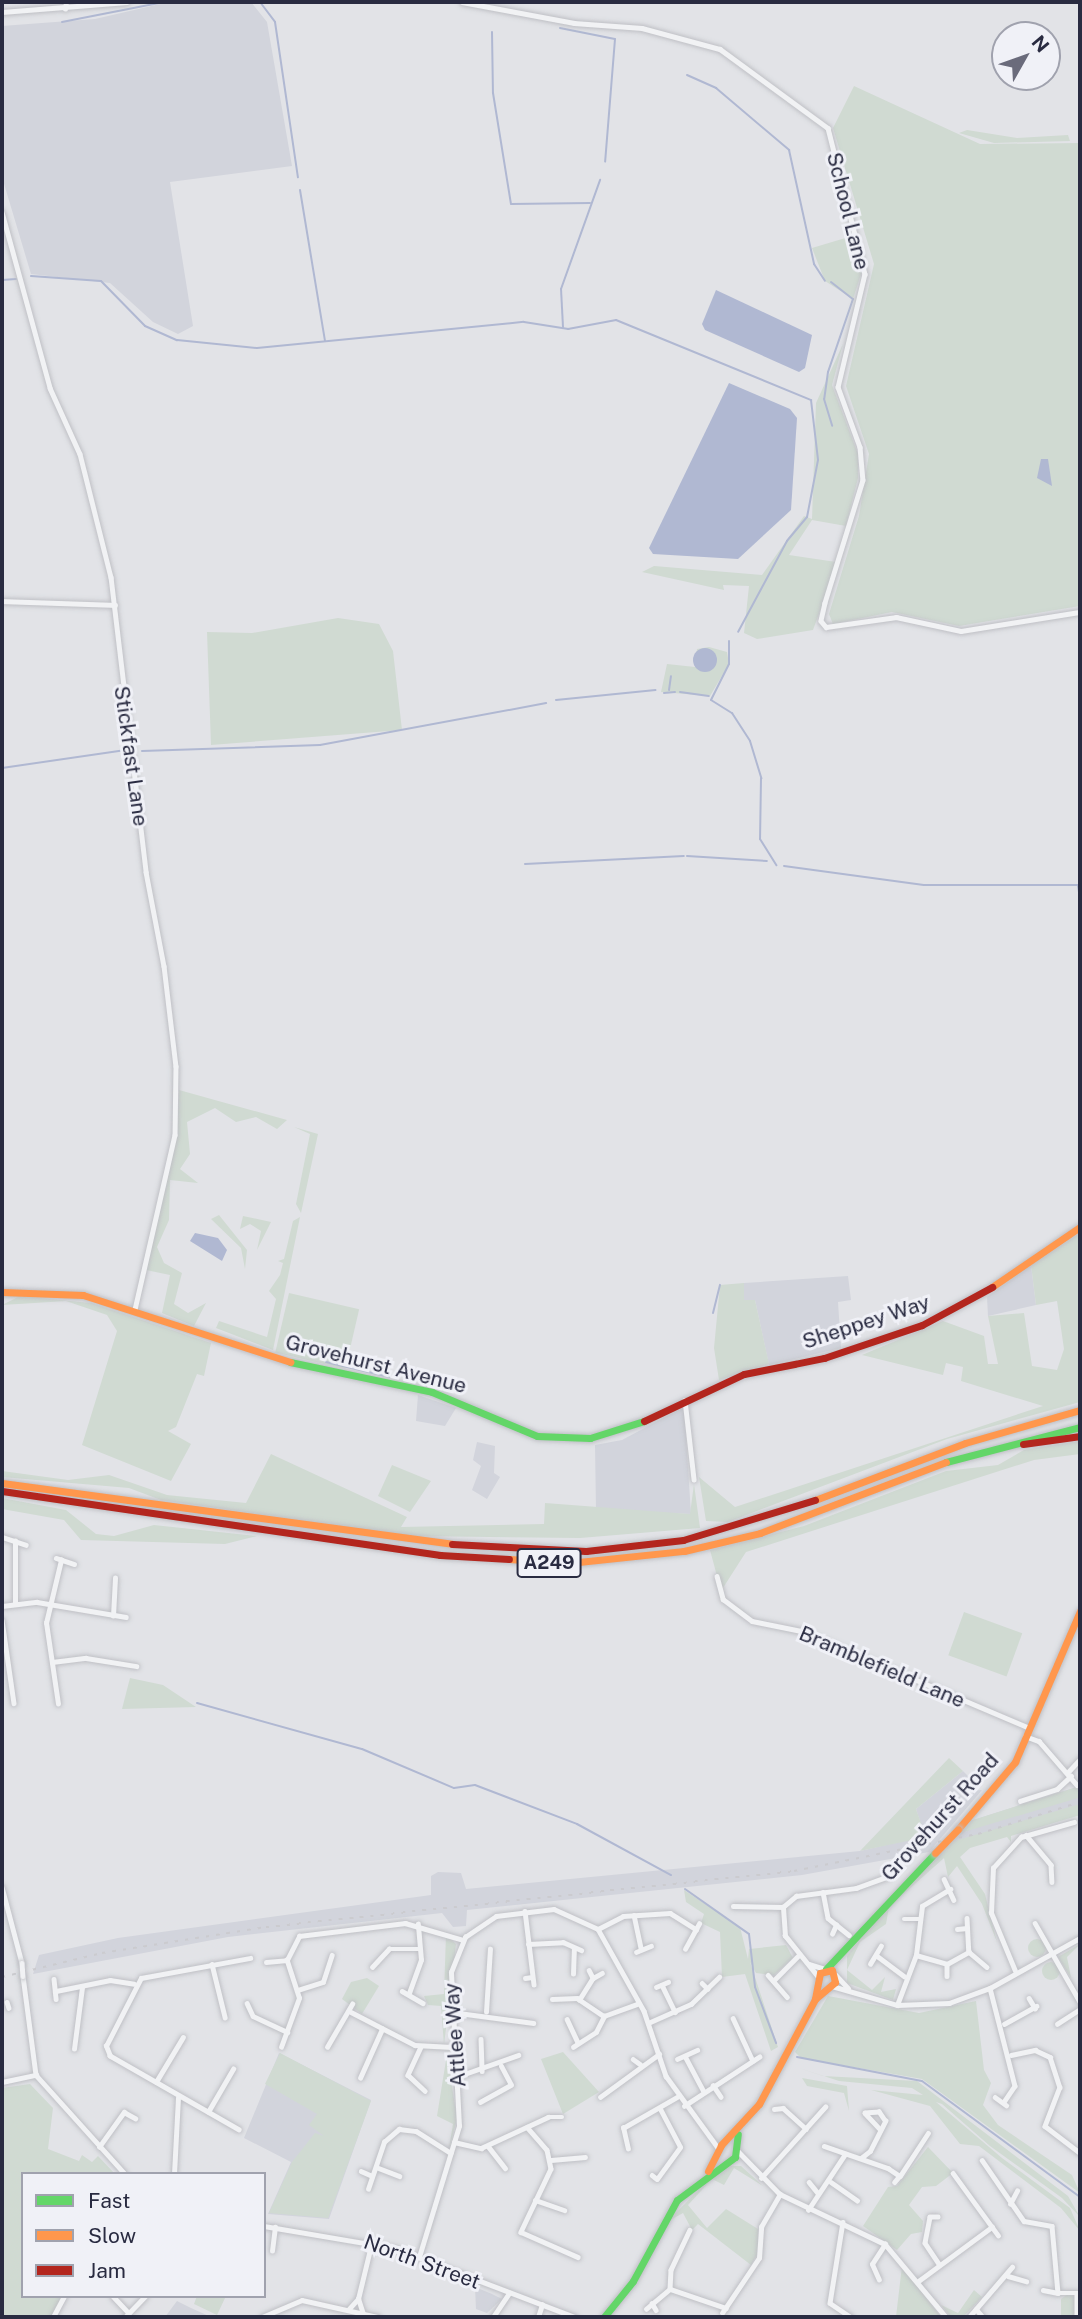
<!DOCTYPE html>
<style>
body{margin:0}
#map{position:relative;width:1082px;height:2319px;overflow:hidden;background:#e2e3e7;font-family:"Public Sans",sans-serif}
div>[style]{position:absolute}
.built>*{inset:0;background:#d2d4dc}
.green>*{inset:0;background:#d0dad2;transform-origin:0 0}
.round{border-radius:50%}
.water>*{inset:0;background:#b0b8d2}
.stream>*{height:2px;margin:-1px;padding:0 1px;transform-origin:1px;border-radius:1px;background:#b0b8d2}
.roads{filter:drop-shadow(0 0 2px #bfc0c5) drop-shadow(0 0 2px #bfc0c5)}
.street>*{height:4.5px;margin:-2.25px;padding:0 2.25px;transform-origin:2.25px;border-radius:2.25px;background:#f1f2f4}
.fast>*{height:7px;margin:-3.5px;padding:0 3.5px;transform-origin:3.5px;border-radius:3.5px;background:#63d668}
.slow>*{height:7px;margin:-3.5px;padding:0 3.5px;transform-origin:3.5px;border-radius:3.5px;background:#ff974d}
.jam>*{height:7px;margin:-3.5px;padding:0 3.5px;transform-origin:3.5px;border-radius:3.5px;background:#b3261e}
.rail>*{height:2px;margin-top:-1px;transform-origin:0;background:repeating-linear-gradient(90deg,#cbcbcf 0 3.5px,transparent 0 10.5px)}
.bridges{filter:drop-shadow(0 0 2px #bfc0c5) drop-shadow(0 0 2px #bfc0c5)}
.street-bridge>*{height:4.5px;margin:-2.25px;padding:0 2.25px;transform-origin:2.25px;border-radius:2.25px;background:#f1f2f4}
.slow-bridge>*{height:7px;margin:-3.5px;padding:0 3.5px;transform-origin:3.5px;border-radius:3.5px;background:#ff974d}
span{translate:-50% -50%;white-space:nowrap;text-align:center;line-height:1.15;-webkit-text-stroke:6px #f0f1f7;paint-order:stroke}
.shield-label span{padding:2px 5px;background:#f0f1f7;border:2px solid;border-radius:5px;-webkit-text-stroke-width:0}
.shield-label{font-size:19px;color:#292b41;font-weight:700}
.street-label{font-size:21px;color:#292b41}
.frame{position:absolute;inset:0;border:4px solid #292b41;pointer-events:none}
.legend{position:absolute;left:21px;top:2172px;width:245px;height:126px;box-sizing:border-box;background:#f0f1f7;border:2px solid #a0a2ae;margin:0;padding:9px 12px;list-style:none;font-size:21px;color:#292b41}
.legend li{display:flex;align-items:center;gap:14px;height:35px}
.legend b{width:35px;border:2px solid #a0a2ae}
.north{position:absolute;left:991px;top:21px;width:70px;height:70px;box-sizing:border-box;background:#f0f1f7;border:2px solid #a0a2ae;border-radius:50%;rotate:50deg;font-size:19px;font-weight:700;line-height:28px;text-align:center;color:#292b41}
.north::after{content:'';display:block;margin:auto;width:24px;height:32px;background:#6a6b7b;clip-path:polygon(50% 0,100% 100%,50% 72%,0 100%)}
</style>
<div id="map">
<div class="built">
<div style="clip-path:polygon(169px 2px,251px 2px,267px 22px,292px 166px,170px 182px,193px 326px,178px 334px,153px 322px,110px 283px,31px 274px,2px 177px,2px 26px,95px 19px)"></div>
<div style="clip-path:polygon(1031px 1265px,1036px 1305px,988px 1316px,987px 1297px)"></div>
<div style="clip-path:polygon(848px 1276px,851px 1300px,838px 1302px,841px 1348px,769px 1365px,755px 1300px,744px 1300px,744px 1283px)"></div>
<div style="clip-path:polygon(418px 1395px,456px 1408px,445px 1426px,416px 1421px)"></div>
<div style="clip-path:polygon(684px 1407px,691px 1514px,596px 1510px,595px 1445px,622px 1440px)"></div>
<div style="clip-path:polygon(477px 1442px,495px 1446px,494px 1473px,500px 1477px,487px 1499px,472px 1490px,481px 1466px,473px 1460px)"></div>
<div style="clip-path:polygon(963px 1771px,973px 1781px,965px 1791px,982px 1790px,929px 1852px,802px 1875px,467px 1910px,466px 1926px,453px 1927px,442px 1913px,228px 1937px,33px 1974px,39px 1955px,118px 1938px,431px 1895px,431px 1876px,438px 1872px,461px 1873px,466px 1889px,860px 1851px,925px 1836px,916px 1809px)"></div>
<div style="clip-path:polygon(1080px 1786px,1080px 1815px,947px 1847px,970px 1821px)"></div>
<div style="clip-path:polygon(279px 2053px,371px 2100px,329px 2219px,268px 2214px,291px 2162px,244px 2138px)"></div>
<div style="clip-path:polygon(475px 2287px,492px 2294px,502px 2299px,487px 2313px,476px 2309px)"></div>
<div style="clip-path:polygon(177px 2301px,191px 2308px,211px 2317px,165px 2317px)"></div>
</div>
<div class="green">
<div style="clip-path:polygon(854px 86px,980px 144px,1080px 143px,1080px 606px,959px 626px,892px 612px,833px 624px,829px 614px,859px 516px,869px 454px,846px 386px,874px 264px,833px 128px)"></div>
<div style="clip-path:polygon(967px 130px,1017px 138px,1068px 135px,1070px 141px,994px 143px,959px 133px)"></div>
<div style="clip-path:polygon(852px 236px,862px 271px,853px 299px,825px 281px,812px 248px)"></div>
<div style="clip-path:polygon(843px 344px,832px 385px,858px 454px,858px 478px,846px 526px,812px 520px,789px 555px,836px 562px,833px 575px,813px 630px,757px 639px,744px 633px,749px 586px,723px 585px,724px 590px,642px 572px,654px 566px,762px 575px,804px 516px,812px 519px,816px 403px)"></div>
<div style="clip-path:polygon(338px 618px,379px 624px,393px 651px,402px 730px,211px 745px,207px 632px,252px 633px)"></div>
<div style="clip-path:polygon(709px 647px,727px 652px,729px 664px,710px 696px,661px 692px,667px 664px,695px 667px,697px 649px)"></div>
<div style="clip-path:polygon(179px 1090px,287px 1120px,277px 1129px,256px 1117px,236px 1122px,215px 1108px,187px 1122px,190px 1154px,180px 1169px,198px 1183px,170px 1180px,169px 1220px,157px 1247px,164px 1263px,182px 1273px,174px 1304px,188px 1313px,206px 1303px,194px 1326px,162px 1313px,170px 1275px,146px 1270px,177px 1136px)"></div>
<div style="clip-path:polygon(294px 1127px,318px 1134px,301px 1213px,296px 1204px,310px 1134px)"></div>
<div style="clip-path:polygon(219px 1215px,247px 1250px,245px 1269px,241px 1248px,211px 1219px)"></div>
<div style="clip-path:polygon(243px 1216px,271px 1222px,257px 1250px,261px 1231px,250px 1224px,240px 1229px)"></div>
<div style="clip-path:polygon(300px 1217px,273px 1350px,216px 1328px,219px 1321px,267px 1337px,276px 1299px,269px 1291px,280px 1275px,283px 1263px,278px 1261px,284px 1259px,293px 1221px)"></div>
<div style="clip-path:polygon(1080px 1233px,1080px 1402px,947px 1439px,728px 1522px,706px 1521px,699px 1477px,735px 1507px,1043px 1406px,961px 1381px,963px 1367px,946px 1363px,943px 1375px,862px 1355px,943px 1321px,984px 1336px,988px 1364px,998px 1364px,988px 1316px,1024px 1313px,1032px 1366px,1057px 1370px,1064px 1349px,1057px 1301px,1036px 1305px,1031px 1265px)"></div>
<div style="clip-path:polygon(744px 1283px,744px 1300px,755px 1300px,769px 1364px,719px 1380px,714px 1348px,720px 1285px)"></div>
<div style="left:289px;top:1293px;width:72px;height:61px;rotate:13deg"></div>
<div style="clip-path:polygon(20px 1296px,91px 1303px,211px 1343px,204px 1376px,197px 1374px,176px 1427px,168px 1431px,191px 1444px,171px 1481px,82px 1445px,117px 1331px,107px 1315px,66px 1301px,2px 1305px)"></div>
<div style="clip-path:polygon(1080px 1441px,1080px 1454px,1034px 1460px,746px 1552px,721px 1591px,710px 1550px,804px 1526px,946px 1471px,998px 1465px,1024px 1450px)"></div>
<div style="clip-path:polygon(271px 1454px,407px 1517px,401px 1527px,544px 1524px,545px 1503px,690px 1514px,694px 1484px,700px 1528px,580px 1538px,409px 1536px,161px 1500px,129px 1488px,2px 1477px,2px 1471px,68px 1480px,109px 1475px,167px 1495px,246px 1503px)"></div>
<div style="clip-path:polygon(392px 1465px,431px 1481px,410px 1512px,378px 1496px)"></div>
<div style="clip-path:polygon(2px 1498px,66px 1510px,96px 1534px,114px 1536px,154px 1525px,257px 1536px,225px 1544px,81px 1540px,64px 1520px,2px 1509px)"></div>
<div style="left:964px;top:1612px;width:62px;height:46px;rotate:20deg"></div>
<div style="clip-path:polygon(130px 1678px,163px 1685px,196px 1707px,122px 1709px)"></div>
<div style="clip-path:polygon(949px 1758px,963px 1771px,916px 1809px,926px 1837px,860px 1851px)"></div>
<div style="clip-path:polygon(1080px 1786px,1078px 1798px,957px 1834px,970px 1821px)"></div>
<div style="clip-path:polygon(1080px 1804px,1080px 1815px,1011px 1836px,1011px 1842px,1007px 1837px,970px 1848px,960px 1857px,985px 1894px,997px 1942px,982px 1904px,957px 1866px,948px 1877px,944px 1858px,889px 1907px,886px 1924px,860px 1942px,847px 1970px,872px 1990px,885px 1977px,881px 1992px,896px 1989px,893px 2000px,847px 1983px,847px 1956px,867px 1930px,931px 1860px,951px 1842px)"></div>
<div style="clip-path:polygon(684px 1890px,740px 1927px,748px 1959px,749px 1949px,786px 1945px,793px 1958px,774px 1975px,756px 1973px,750px 1962px,778px 2047px,771px 2051px,745px 1974px,722px 1977px,720px 1932px,701px 1923px,704px 1914px,686px 1902px)"></div>
<div style="clip-path:polygon(446px 1934px,456px 1944px,444px 2045px,441px 2006px,428px 2005px,424px 1996px,444px 1994px)"></div>
<div class="round" style="left:1028px;top:1939px;width:18px;height:18px"></div>
<div style="clip-path:polygon(1080px 1944px,1067px 1957px,1071px 1978px,1058px 1957px)"></div>
<div class="round" style="left:1042px;top:1962px;width:18px;height:18px"></div>
<div style="clip-path:polygon(367px 1978px,379px 1986px,362px 2014px,342px 1999px,351px 1982px)"></div>
<div style="clip-path:polygon(828px 1996px,919px 2013px,976px 2001px,984px 2070px,991px 2083px,983px 2105px,998px 2125px,1072px 2175px,1080px 2193px,922px 2079px,801px 2058px,795px 2052px)"></div>
<div style="clip-path:polygon(563px 2052px,599px 2092px,563px 2114px,541px 2059px)"></div>
<div style="clip-path:polygon(280px 2053px,371px 2101px,328px 2218px,269px 2213px,292px 2162px,315px 2133px,324px 2136px,309px 2125px,317px 2114px,265px 2084px)"></div>
<div style="clip-path:polygon(447px 2054px,457px 2119px,449px 2149px,453px 2124px,437px 2116px)"></div>
<div style="clip-path:polygon(796px 2067px,823px 2076px,917px 2081px,1068px 2196px,1080px 2217px,1062px 2198px,990px 2146px,942px 2104px,936px 2102px,1002px 2158px,1070px 2208px,1080px 2231px,1061px 2208px,979px 2146px,960px 2144px,930px 2106px,871px 2090px,923px 2095px,912px 2088px,839px 2081px)"></div>
<div style="clip-path:polygon(802px 2078px,847px 2086px,849px 2111px,844px 2093px,807px 2086px)"></div>
<div style="clip-path:polygon(30px 2084px,53px 2108px,48px 2149px,79px 2161px,82px 2155px,92px 2162px,98px 2156px,115px 2174px,23px 2174px,23px 2296px,63px 2296px,51px 2317px,2px 2317px,2px 2088px)"></div>
<div style="clip-path:polygon(928px 2147px,953px 2173px,936px 2186px,922px 2187px,909px 2205px,923px 2221px,922px 2232px,911px 2234px,897px 2250px,863px 2226px,888px 2187px,897px 2186px)"></div>
<div style="clip-path:polygon(722px 2166px,741px 2166px,763px 2186px,734px 2168px,724px 2185px,712px 2179px,688px 2205px,707px 2228px,726px 2209px,758px 2229px,759px 2251px,751px 2265px,698px 2224px,692px 2230px,683px 2213px,667px 2222px)"></div>
<div style="clip-path:polygon(902px 2266px,941px 2317px,896px 2317px)"></div>
<div style="clip-path:polygon(974px 2290px,982px 2297px,963px 2317px,951px 2317px,941px 2305px,958px 2313px)"></div>
<div style="clip-path:polygon(1068px 2294px,1075px 2297px,1075px 2317px,1061px 2317px,1061px 2299px)"></div>
<div style="clip-path:polygon(197px 2296px,226px 2296px,217px 2315px,194px 2304px)"></div>
</div>
<div class="water">
<div style="clip-path:polygon(716px 290px,812px 335px,805px 368px,799px 372px,705px 330px,702px 324px)"></div>
<div style="clip-path:polygon(729px 383px,790px 409px,797px 418px,791px 510px,738px 559px,653px 554px,649px 548px)"></div>
<div style="clip-path:polygon(1041px 459px,1048px 459px,1052px 486px,1037px 478px)"></div>
<div class="round" style="left:693px;top:648px;width:24px;height:24px"></div>
<div style="clip-path:polygon(195px 1233px,218px 1238px,227px 1250px,222px 1261px,190px 1241px)"></div>
</div>
<div class="stream">
<div style="left:260px;top:2px;width:25px;rotate:53deg"></div>
<div style="left:275px;top:22px;width:157px;rotate:81.6deg"></div>
<div style="left:62px;top:22px;width:104px;rotate:-11.1deg"></div>
<div style="left:560px;top:28px;width:56px;rotate:11.3deg"></div>
<div style="left:615px;top:39px;width:123px;rotate:94.6deg"></div>
<div style="left:492px;top:32px;width:61px;rotate:89.1deg"></div>
<div style="left:493px;top:93px;width:112px;rotate:80.8deg"></div>
<div style="left:511px;top:204px;width:79px;rotate:-0.7deg"></div>
<div style="left:687px;top:75px;width:32px;rotate:24deg"></div>
<div style="left:716px;top:88px;width:96px;rotate:40.3deg"></div>
<div style="left:789px;top:150px;width:117px;rotate:77.6deg"></div>
<div style="left:814px;top:264px;width:20px;rotate:57deg"></div>
<div style="left:300px;top:190px;width:153px;rotate:80.6deg"></div>
<div style="left:31px;top:276px;width:70px;rotate:4.1deg"></div>
<div style="left:101px;top:281px;width:63px;rotate:45.6deg"></div>
<div style="left:145px;top:326px;width:35px;rotate:24deg"></div>
<div style="left:177px;top:340px;width:80px;rotate:5.7deg"></div>
<div style="left:257px;top:348px;width:268px;rotate:-5.6deg"></div>
<div style="left:524px;top:322px;width:45px;rotate:9deg"></div>
<div style="left:568px;top:329px;width:49px;rotate:-10.6deg"></div>
<div style="left:616px;top:320px;width:211px;rotate:22.3deg"></div>
<div style="left:811px;top:400px;width:60px;rotate:83.3deg"></div>
<div style="left:818px;top:460px;width:58px;rotate:100.9deg"></div>
<div style="left:807px;top:517px;width:31px;rotate:130deg"></div>
<div style="left:787px;top:541px;width:103px;rotate:118.3deg"></div>
<div style="left:2px;top:280px;width:14px;rotate:-4deg"></div>
<div style="left:831px;top:282px;width:28px;rotate:38deg"></div>
<div style="left:853px;top:299px;width:77px;rotate:108.9deg"></div>
<div style="left:828px;top:372px;width:27px;rotate:98deg"></div>
<div style="left:824px;top:399px;width:28px;rotate:73deg"></div>
<div style="left:563px;top:327px;width:38px;rotate:-93deg"></div>
<div style="left:561px;top:289px;width:116px;rotate:-70.3deg"></div>
<div style="left:729px;top:641px;width:23px;rotate:90deg"></div>
<div style="left:729px;top:664px;width:40px;rotate:116.6deg"></div>
<div style="left:711px;top:700px;width:25px;rotate:32deg"></div>
<div style="left:732px;top:713px;width:33px;rotate:57deg"></div>
<div style="left:750px;top:741px;width:39px;rotate:73deg"></div>
<div style="left:761px;top:778px;width:61px;rotate:90.9deg"></div>
<div style="left:760px;top:839px;width:31px;rotate:58deg"></div>
<div style="left:669px;top:690px;width:14px;rotate:-82deg"></div>
<div style="left:680px;top:692px;width:29px;rotate:8deg"></div>
<div style="left:664px;top:693px;width:11px;rotate:-5deg"></div>
<div style="left:556px;top:700px;width:100px;rotate:-5.7deg"></div>
<div style="left:142px;top:751px;width:178px;rotate:-1.9deg"></div>
<div style="left:320px;top:745px;width:230px;rotate:-10.5deg"></div>
<div style="left:2px;top:768px;width:125px;rotate:-8.3deg"></div>
<div style="left:687px;top:856px;width:80px;rotate:3.6deg"></div>
<div style="left:525px;top:864px;width:159px;rotate:-2.9deg"></div>
<div style="left:784px;top:866px;width:141px;rotate:7.7deg"></div>
<div style="left:924px;top:885px;width:154px"></div>
<div style="left:1078px;top:885px;width:14px;rotate:82deg"></div>
<div style="left:713px;top:1313px;width:29px;rotate:-76deg"></div>
<div style="left:326px;top:1362px;width:65px;rotate:13.4deg"></div>
<div style="left:197px;top:1703px;width:171px;rotate:15.6deg"></div>
<div style="left:362px;top:1749px;width:100px;rotate:23deg"></div>
<div style="left:454px;top:1788px;width:21px;rotate:-8deg"></div>
<div style="left:475px;top:1785px;width:109px;rotate:20.9deg"></div>
<div style="left:577px;top:1824px;width:107px;rotate:28.5deg"></div>
<div style="left:685px;top:1889px;width:78px;rotate:35.1deg"></div>
<div style="left:749px;top:1934px;width:53px;rotate:83.5deg"></div>
<div style="left:755px;top:1987px;width:60px;rotate:69.4deg"></div>
<div style="left:797px;top:2057px;width:127px;rotate:10.9deg"></div>
<div style="left:922px;top:2081px;width:196px;rotate:36.3deg"></div>
</div>
<div class="roads">
<div class="street">
<div style="left:462px;top:2px;width:114px;rotate:10.6deg"></div>
<div style="left:574px;top:23px;width:68px;rotate:4.2deg"></div>
<div style="left:642px;top:28px;width:81px;rotate:15.1deg"></div>
<div style="left:720px;top:49px;width:134px;rotate:36.2deg"></div>
<div style="left:828px;top:128px;width:151px;rotate:75.8deg"></div>
<div style="left:865px;top:274px;width:116px;rotate:103.4deg"></div>
<div style="left:838px;top:387px;width:64px;rotate:69.9deg"></div>
<div style="left:860px;top:447px;width:33px;rotate:85deg"></div>
<div style="left:863px;top:480px;width:129px;rotate:107.2deg"></div>
<div style="left:825px;top:603px;width:18px;rotate:103deg"></div>
<div style="left:821px;top:621px;width:8px;rotate:50deg"></div>
<div style="left:826px;top:627px;width:71px;rotate:-8.1deg"></div>
<div style="left:896px;top:617px;width:66px;rotate:12.2deg"></div>
<div style="left:961px;top:631px;width:121px;rotate:-9.1deg"></div>
<div style="left:65px;top:9px;width:7px;rotate:-82deg"></div>
<div style="left:2px;top:12px;width:125px;rotate:-4.6deg"></div>
<div style="left:2px;top:212px;width:182px;rotate:74.7deg"></div>
<div style="left:50px;top:388px;width:72px;rotate:65.6deg"></div>
<div style="left:80px;top:454px;width:127px;rotate:75.9deg"></div>
<div style="left:111px;top:577px;width:297px;rotate:83.2deg"></div>
<div style="left:146px;top:872px;width:96px;rotate:79.2deg"></div>
<div style="left:164px;top:966px;width:101px;rotate:83.2deg"></div>
<div style="left:176px;top:1066px;width:69px;rotate:90.8deg"></div>
<div style="left:175px;top:1135px;width:180px;rotate:102.9deg"></div>
<div style="left:2px;top:601px;width:113px;rotate:2deg"></div>
<div style="left:685px;top:1400px;width:80px;rotate:83.5deg"></div>
<div style="left:2px;top:1537px;width:25px;rotate:18deg"></div>
<div style="left:56px;top:1558px;width:19px;rotate:18deg"></div>
<div style="left:717px;top:1576px;width:24px;rotate:75deg"></div>
<div style="left:723px;top:1599px;width:36px;rotate:37deg"></div>
<div style="left:752px;top:1621px;width:50px;rotate:11.5deg"></div>
<div style="left:801px;top:1631px;width:246px;rotate:23deg"></div>
<div style="left:15px;top:1604px;width:63px;rotate:-90deg"></div>
<div style="left:2px;top:1606px;width:35px;rotate:-7deg"></div>
<div style="left:37px;top:1602px;width:90px;rotate:9.6deg"></div>
<div style="left:113px;top:1616px;width:38px;rotate:-87deg"></div>
<div style="left:2px;top:1620px;width:84px;rotate:81.8deg"></div>
<div style="left:52px;top:1662px;width:34px;rotate:-7deg"></div>
<div style="left:86px;top:1658px;width:51px;rotate:9.1deg"></div>
<div style="left:58px;top:1704px;width:82px;rotate:-98.4deg"></div>
<div style="left:46px;top:1623px;width:65px;rotate:-76.6deg"></div>
<div style="left:1025px;top:1736px;width:15px;rotate:20deg"></div>
<div style="left:1039px;top:1741px;width:58px;rotate:49.2deg"></div>
<div style="left:1068px;top:1772px;width:18px;rotate:-47deg"></div>
<div style="left:1020px;top:1801px;width:39px;rotate:-18deg"></div>
<div style="left:1057px;top:1789px;width:19px;rotate:-43deg"></div>
<div style="left:1026px;top:1835px;width:39px;rotate:50deg"></div>
<div style="left:1051px;top:1865px;width:17px;rotate:87deg"></div>
<div style="left:944px;top:1879px;width:23px;rotate:65deg"></div>
<div style="left:2px;top:1887px;width:79px;rotate:75.3deg"></div>
<div style="left:823px;top:1892px;width:26px;rotate:79deg"></div>
<div style="left:828px;top:1918px;width:27px;rotate:39deg"></div>
<div style="left:733px;top:1906px;width:50px;rotate:1.1deg"></div>
<div style="left:525px;top:1911px;width:74px;rotate:83deg"></div>
<div style="left:634px;top:1915px;width:35px;rotate:78deg"></div>
<div style="left:967px;top:1918px;width:34px;rotate:87deg"></div>
<div style="left:969px;top:1952px;width:23px;rotate:40deg"></div>
<div style="left:904px;top:1919px;width:16px"></div>
<div style="left:1035px;top:1923px;width:91px;rotate:60.3deg"></div>
<div style="left:598px;top:1929px;width:28px;rotate:-27deg"></div>
<div style="left:623px;top:1916px;width:47px;rotate:-3.7deg"></div>
<div style="left:670px;top:1913px;width:31px;rotate:32deg"></div>
<div style="left:957px;top:1929px;width:10px;rotate:-6deg"></div>
<div style="left:832px;top:1934px;width:10px;rotate:-66deg"></div>
<div style="left:528px;top:1944px;width:35px;rotate:-3deg"></div>
<div style="left:563px;top:1942px;width:20px;rotate:24deg"></div>
<div style="left:685px;top:1949px;width:29px;rotate:-61deg"></div>
<div style="left:636px;top:1952px;width:16px;rotate:-22deg"></div>
<div style="left:876px;top:1955px;width:35px;rotate:37deg"></div>
<div style="left:916px;top:1955px;width:32px;rotate:16deg"></div>
<div style="left:947px;top:1964px;width:25px;rotate:-29deg"></div>
<div style="left:266px;top:1962px;width:21px;rotate:-5deg"></div>
<div style="left:212px;top:1964px;width:55px;rotate:76.2deg"></div>
<div style="left:809px;top:1964px;width:17px;rotate:17deg"></div>
<div style="left:870px;top:1964px;width:21px;rotate:-59deg"></div>
<div style="left:947px;top:1964px;width:12px;rotate:90deg"></div>
<div style="left:372px;top:1967px;width:25px;rotate:-47deg"></div>
<div style="left:389px;top:1949px;width:31px"></div>
<div style="left:589px;top:1970px;width:9px;rotate:63deg"></div>
<div style="left:593px;top:1978px;width:10px;rotate:-29deg"></div>
<div style="left:1015px;top:1971px;width:63px;rotate:-112.5deg"></div>
<div style="left:991px;top:1913px;width:45px;rotate:-87.5deg"></div>
<div style="left:993px;top:1868px;width:42px;rotate:-47.9deg"></div>
<div style="left:1021px;top:1837px;width:55px;rotate:-15.8deg"></div>
<div style="left:573px;top:1974px;width:25px;rotate:-88deg"></div>
<div style="left:768px;top:1975px;width:29px;rotate:49deg"></div>
<div style="left:836px;top:1975px;width:18px;rotate:47deg"></div>
<div style="left:23px;top:1976px;width:100px;rotate:82.5deg"></div>
<div style="left:36px;top:2075px;width:133px;rotate:48deg"></div>
<div style="left:818px;top:1977px;width:53px;rotate:-128.8deg"></div>
<div style="left:785px;top:1936px;width:29px;rotate:-94deg"></div>
<div style="left:783px;top:1907px;width:17px;rotate:-40deg"></div>
<div style="left:796px;top:1896px;width:61px;rotate:-7.6deg"></div>
<div style="left:856px;top:1888px;width:35px;rotate:-20deg"></div>
<div style="left:525px;top:1978px;width:7px;rotate:-8deg"></div>
<div style="left:54px;top:1979px;width:20px;rotate:84deg"></div>
<div style="left:773px;top:1981px;width:35px;rotate:-45deg"></div>
<div style="left:702px;top:1983px;width:8px;rotate:45deg"></div>
<div style="left:662px;top:1985px;width:30px;rotate:64deg"></div>
<div style="left:832px;top:1986px;width:68px;rotate:16.3deg"></div>
<div style="left:897px;top:2005px;width:52px;rotate:-2.2deg"></div>
<div style="left:949px;top:2003px;width:44px;rotate:-20.1deg"></div>
<div style="left:990px;top:1988px;width:103px;rotate:-29.1deg"></div>
<div style="left:656px;top:1987px;width:13px;rotate:-23deg"></div>
<div style="left:990px;top:1988px;width:101px;rotate:75.7deg"></div>
<div style="left:1015px;top:2086px;width:18px;rotate:124deg"></div>
<div style="left:298px;top:1990px;width:26px;rotate:-18deg"></div>
<div style="left:323px;top:1982px;width:28px;rotate:-72deg"></div>
<div style="left:56px;top:1991px;width:55px;rotate:-11.5deg"></div>
<div style="left:110px;top:1980px;width:24px;rotate:9deg"></div>
<div style="left:402px;top:1991px;width:24px;rotate:30deg"></div>
<div style="left:409px;top:1993px;width:35px;rotate:-70deg"></div>
<div style="left:421px;top:1960px;width:36px;rotate:-95deg"></div>
<div style="left:1029px;top:1998px;width:12px;rotate:59deg"></div>
<div style="left:552px;top:1999px;width:25px;rotate:-2deg"></div>
<div style="left:577px;top:1998px;width:32px;rotate:34deg"></div>
<div style="left:604px;top:2016px;width:35px;rotate:-20deg"></div>
<div style="left:579px;top:2000px;width:26px;rotate:-58deg"></div>
<div style="left:7px;top:2002px;width:6px;rotate:72deg"></div>
<div style="left:247px;top:2003px;width:14px;rotate:65deg"></div>
<div style="left:253px;top:2016px;width:38px;rotate:25deg"></div>
<div style="left:897px;top:2005px;width:53px;rotate:-69.2deg"></div>
<div style="left:916px;top:1955px;width:49px;rotate:-83deg"></div>
<div style="left:922px;top:1906px;width:33px;rotate:-31deg"></div>
<div style="left:351px;top:2012px;width:72px;rotate:27.3deg"></div>
<div style="left:415px;top:2045px;width:37px;rotate:3deg"></div>
<div style="left:451px;top:2012px;width:83px;rotate:7.6deg"></div>
<div style="left:486px;top:2012px;width:63px;rotate:-86.4deg"></div>
<div style="left:733px;top:2018px;width:47px;rotate:65.1deg"></div>
<div style="left:567px;top:2019px;width:26px;rotate:65deg"></div>
<div style="left:648px;top:2023px;width:47px;rotate:-23.8deg"></div>
<div style="left:691px;top:2004px;width:39px;rotate:-44deg"></div>
<div style="left:1004px;top:2024px;width:37px;rotate:-29deg"></div>
<div style="left:1057px;top:2024px;width:27px;rotate:-33deg"></div>
<div style="left:481px;top:2039px;width:32px;rotate:88deg"></div>
<div style="left:281px;top:2047px;width:52px;rotate:-69.8deg"></div>
<div style="left:299px;top:1998px;width:40px;rotate:-108deg"></div>
<div style="left:287px;top:1960px;width:27px;rotate:-63deg"></div>
<div style="left:299px;top:1936px;width:107px;rotate:-7deg"></div>
<div style="left:405px;top:1923px;width:60px;rotate:16.3deg"></div>
<div style="left:327px;top:2047px;width:50px;rotate:-59.8deg"></div>
<div style="left:421px;top:2047px;width:31px;rotate:115deg"></div>
<div style="left:408px;top:2075px;width:23px;rotate:43deg"></div>
<div style="left:573px;top:2047px;width:27px;rotate:-33deg"></div>
<div style="left:596px;top:2032px;width:18px;rotate:-63deg"></div>
<div style="left:74px;top:2049px;width:63px;rotate:-82.6deg"></div>
<div style="left:1011px;top:2055px;width:25px;rotate:-12deg"></div>
<div style="left:1035px;top:2050px;width:17px;rotate:25deg"></div>
<div style="left:1050px;top:2057px;width:32px;rotate:72deg"></div>
<div style="left:1060px;top:2087px;width:42px;rotate:111deg"></div>
<div style="left:1045px;top:2126px;width:44px;rotate:37.6deg"></div>
<div style="left:685px;top:2056px;width:40px;rotate:62deg"></div>
<div style="left:633px;top:2059px;width:9px;rotate:36deg"></div>
<div style="left:677px;top:2059px;width:22px;rotate:-24deg"></div>
<div style="left:456px;top:2077px;width:66px;rotate:-19.5deg"></div>
<div style="left:360px;top:2078px;width:54px;rotate:-65.8deg"></div>
<div style="left:2px;top:2082px;width:35px;rotate:-12deg"></div>
<div style="left:156px;top:2082px;width:52px;rotate:-59deg"></div>
<div style="left:713px;top:2085px;width:14px;rotate:56deg"></div>
<div style="left:600px;top:2097px;width:73px;rotate:-36.1deg"></div>
<div style="left:995px;top:2097px;width:14px;rotate:36deg"></div>
<div style="left:480px;top:2102px;width:35px;rotate:-29deg"></div>
<div style="left:511px;top:2085px;width:21px;rotate:-118deg"></div>
<div style="left:684px;top:2106px;width:90px;rotate:-33.2deg"></div>
<div style="left:774px;top:2109px;width:9px;rotate:-6deg"></div>
<div style="left:783px;top:2108px;width:31px;rotate:42deg"></div>
<div style="left:208px;top:2112px;width:50px;rotate:-59.8deg"></div>
<div style="left:527px;top:2127px;width:30px;rotate:49deg"></div>
<div style="left:547px;top:2150px;width:19px;rotate:78deg"></div>
<div style="left:551px;top:2169px;width:70px;rotate:115.5deg"></div>
<div style="left:521px;top:2232px;width:62px;rotate:23.7deg"></div>
<div style="left:239px;top:2130px;width:149px;rotate:-150.2deg"></div>
<div style="left:110px;top:2056px;width:11px;rotate:-112deg"></div>
<div style="left:106px;top:2046px;width:76px;rotate:-62.8deg"></div>
<div style="left:141px;top:1978px;width:111px;rotate:-10.4deg"></div>
<div style="left:454px;top:2142px;width:28px;rotate:13deg"></div>
<div style="left:481px;top:2148px;width:74px;rotate:-24.8deg"></div>
<div style="left:548px;top:2117px;width:14px"></div>
<div style="left:488px;top:2146px;width:28px;rotate:52deg"></div>
<div style="left:824px;top:2146px;width:68px;rotate:19deg"></div>
<div style="left:888px;top:2168px;width:14px;rotate:34deg"></div>
<div style="left:900px;top:2176px;width:8px;rotate:130deg"></div>
<div style="left:99px;top:2147px;width:43px;rotate:-54.5deg"></div>
<div style="left:124px;top:2112px;width:13px;rotate:29deg"></div>
<div style="left:628px;top:2149px;width:22px;rotate:-103deg"></div>
<div style="left:623px;top:2128px;width:62px;rotate:-29.9deg"></div>
<div style="left:737px;top:2150px;width:62px;rotate:45.7deg"></div>
<div style="left:780px;top:2194px;width:116px;rotate:25.5deg"></div>
<div style="left:885px;top:2244px;width:95px;rotate:50.1deg"></div>
<div style="left:861px;top:2158px;width:11px;rotate:-38deg"></div>
<div style="left:870px;top:2151px;width:34px;rotate:-63deg"></div>
<div style="left:885px;top:2121px;width:11px;rotate:-124deg"></div>
<div style="left:879px;top:2112px;width:14px;rotate:176deg"></div>
<div style="left:865px;top:2113px;width:22px;rotate:47deg"></div>
<div style="left:551px;top:2160px;width:34px;rotate:-5deg"></div>
<div style="left:982px;top:2160px;width:74px;rotate:55.5deg"></div>
<div style="left:1024px;top:2221px;width:28px;rotate:10deg"></div>
<div style="left:1052px;top:2226px;width:67px;rotate:84.9deg"></div>
<div style="left:1058px;top:2293px;width:19px"></div>
<div style="left:1077px;top:2293px;width:24px;rotate:90deg"></div>
<div style="left:376px;top:2167px;width:25px;rotate:21deg"></div>
<div style="left:361px;top:2171px;width:12px;rotate:24deg"></div>
<div style="left:953px;top:2173px;width:77px;rotate:54deg"></div>
<div style="left:174px;top:2174px;width:76px;rotate:-87deg"></div>
<div style="left:652px;top:2175px;width:6px;rotate:39deg"></div>
<div style="left:657px;top:2179px;width:39px;rotate:-54deg"></div>
<div style="left:680px;top:2147px;width:43px;rotate:-117.8deg"></div>
<div style="left:900px;top:2176px;width:51px;rotate:-56.9deg"></div>
<div style="left:761px;top:2178px;width:96px;rotate:-48deg"></div>
<div style="left:809px;top:2182px;width:14px;rotate:51deg"></div>
<div style="left:831px;top:2182px;width:32px;rotate:35deg"></div>
<div style="left:368px;top:2189px;width:50px;rotate:-71.2deg"></div>
<div style="left:384px;top:2142px;width:20px;rotate:-41deg"></div>
<div style="left:399px;top:2129px;width:17px;rotate:7deg"></div>
<div style="left:416px;top:2131px;width:41px;rotate:32.2deg"></div>
<div style="left:535px;top:2200px;width:31px;rotate:19deg"></div>
<div style="left:1010px;top:2204px;width:15px;rotate:-62deg"></div>
<div style="left:808px;top:2210px;width:67px;rotate:-56.5deg"></div>
<div style="left:938px;top:2217px;width:8px;rotate:180deg"></div>
<div style="left:930px;top:2217px;width:26px;rotate:101deg"></div>
<div style="left:925px;top:2243px;width:25px;rotate:56deg"></div>
<div style="left:843px;top:2222px;width:82px;rotate:99.1deg"></div>
<div style="left:830px;top:2303px;width:25px;rotate:34deg"></div>
<div style="left:264px;top:2226px;width:132px;rotate:9.6deg"></div>
<div style="left:394px;top:2248px;width:194px;rotate:20.9deg"></div>
<div style="left:690px;top:2230px;width:44px;rotate:115.4deg"></div>
<div style="left:671px;top:2270px;width:19px;rotate:93deg"></div>
<div style="left:670px;top:2289px;width:59px;rotate:18.7deg"></div>
<div style="left:272px;top:2251px;width:24px;rotate:-83deg"></div>
<div style="left:419px;top:2257px;width:137px;rotate:-73deg"></div>
<div style="left:459px;top:2126px;width:154px;rotate:-93deg"></div>
<div style="left:451px;top:1972px;width:38px;rotate:-68deg"></div>
<div style="left:465px;top:1937px;width:37px;rotate:-34deg"></div>
<div style="left:496px;top:1916px;width:58px;rotate:-6.9deg"></div>
<div style="left:554px;top:1909px;width:48px;rotate:24.4deg"></div>
<div style="left:598px;top:1929px;width:94px;rotate:60.7deg"></div>
<div style="left:644px;top:2011px;width:69px;rotate:71.3deg"></div>
<div style="left:666px;top:2076px;width:90px;rotate:54deg"></div>
<div style="left:1008px;top:2276px;width:19px;rotate:16deg"></div>
<div style="left:879px;top:2280px;width:17px;rotate:-114deg"></div>
<div style="left:872px;top:2264px;width:24px;rotate:-57deg"></div>
<div style="left:917px;top:2282px;width:93px;rotate:-36.3deg"></div>
<div style="left:1043px;top:2290px;width:15px;rotate:11deg"></div>
<div style="left:113px;top:2296px;width:23px;rotate:47deg"></div>
<div style="left:652px;top:2303px;width:8px;rotate:60deg"></div>
<div style="left:646px;top:2309px;width:31px;rotate:-40deg"></div>
<div style="left:976px;top:2309px;width:11px;rotate:49deg"></div>
<div style="left:348px;top:2310px;width:15px;rotate:-48deg"></div>
<div style="left:722px;top:2313px;width:66px;rotate:-56.1deg"></div>
<div style="left:759px;top:2258px;width:31px;rotate:-86deg"></div>
<div style="left:761px;top:2227px;width:38px;rotate:-60deg"></div>
<div style="left:363px;top:2314px;width:16px;rotate:-108deg"></div>
<div style="left:358px;top:2299px;width:60px;rotate:-76.4deg"></div>
<div style="left:53px;top:2317px;width:24px;rotate:-62deg"></div>
<div style="left:125px;top:2317px;width:29px;rotate:-46deg"></div>
<div style="left:262px;top:2317px;width:43px;rotate:-23deg"></div>
<div style="left:302px;top:2300px;width:78px;rotate:12.6deg"></div>
<div style="left:493px;top:2317px;width:29px;rotate:-56deg"></div>
<div style="left:538px;top:2317px;width:13px;rotate:-72deg"></div>
<div style="left:969px;top:2317px;width:66px;rotate:-49.3deg"></div>
</div>
<div class="fast">
<div style="left:290px;top:1362px;width:145px;rotate:11.9deg"></div>
<div style="left:432px;top:1392px;width:114px;rotate:22.7deg"></div>
<div style="left:537px;top:1436px;width:53px;rotate:2.2deg"></div>
<div style="left:590px;top:1438px;width:57px;rotate:-17.5deg"></div>
<div style="left:946px;top:1462px;width:138px;rotate:-14.6deg"></div>
<div style="left:826px;top:1969px;width:159px;rotate:-46.8deg"></div>
<div style="left:604px;top:2317px;width:46px;rotate:-51.1deg"></div>
<div style="left:633px;top:2281px;width:92px;rotate:-61.5deg"></div>
<div style="left:677px;top:2200px;width:72px;rotate:-36.6deg"></div>
<div style="left:735px;top:2157px;width:23px;rotate:-83deg"></div>
</div>
<div class="slow">
<div style="left:992px;top:1287px;width:107px;rotate:-34.3deg"></div>
<div style="left:2px;top:1292px;width:81px;rotate:2.1deg"></div>
<div style="left:83px;top:1295px;width:218px;rotate:17.9deg"></div>
<div style="left:2px;top:1483px;width:454px;rotate:7.7deg"></div>
<div style="left:815px;top:1500px;width:160px;rotate:-20.8deg"></div>
<div style="left:965px;top:1443px;width:120px;rotate:-16deg"></div>
<div style="left:509px;top:1559px;width:60px;rotate:3.8deg"></div>
<div style="left:569px;top:1563px;width:116px;rotate:-6deg"></div>
<div style="left:684px;top:1551px;width:78px;rotate:-13.3deg"></div>
<div style="left:760px;top:1533px;width:199px;rotate:-20.9deg"></div>
<div style="left:958px;top:1829px;width:88px;rotate:-49.6deg"></div>
<div style="left:1015px;top:1762px;width:164px;rotate:-66.7deg"></div>
<div style="left:708px;top:2171px;width:29px;rotate:-63deg"></div>
<div style="left:721px;top:2145px;width:56px;rotate:-47.2deg"></div>
<div style="left:759px;top:2104px;width:119px;rotate:-61.9deg"></div>
<div style="left:815px;top:1999px;width:26px;rotate:-40deg"></div>
<div style="left:835px;top:1982px;width:12px;rotate:-104deg"></div>
<div style="left:832px;top:1970px;width:12px;rotate:166deg"></div>
<div style="left:820px;top:1973px;width:26px;rotate:101deg"></div>
</div>
<div class="jam">
<div style="left:644px;top:1421px;width:110px;rotate:-25.2deg"></div>
<div style="left:744px;top:1374px;width:82px;rotate:-11.3deg"></div>
<div style="left:824px;top:1358px;width:103px;rotate:-18.6deg"></div>
<div style="left:922px;top:1325px;width:80px;rotate:-28.5deg"></div>
<div style="left:1023px;top:1444px;width:58px;rotate:-8deg"></div>
<div style="left:2px;top:1491px;width:443px;rotate:8.3deg"></div>
<div style="left:440px;top:1555px;width:69px;rotate:3.3deg"></div>
<div style="left:452px;top:1544px;width:134px;rotate:3deg"></div>
<div style="left:586px;top:1551px;width:98px;rotate:-6.5deg"></div>
<div style="left:683px;top:1540px;width:138px;rotate:-16.9deg"></div>
</div>
</div>
<div class="rail">
<div style="left:2px;top:1977px;width:103px;rotate:-13.5deg"></div>
<div style="left:102px;top:1953px;width:166px;rotate:-9deg"></div>
<div style="left:266px;top:1927px;width:531px;rotate:-6.05deg"></div>
<div style="left:794px;top:1871px;width:188px;rotate:-11.4deg"></div>
<div style="left:978px;top:1834px;width:107px;rotate:-17.4deg"></div>
</div>
<div class="bridges">
<div class="street-bridge">
<div style="left:22px;top:1963px;width:13px;rotate:86deg"></div>
</div>
<div class="slow-bridge">
<div style="left:935px;top:1853px;width:33px;rotate:-46deg"></div>
</div>
</div>
<div class="shield-label">
<span style="left:549px;top:1563px">A249</span>
</div>
<div class="street-label">
<span style="left:848px;top:211px;rotate:76deg">School Lane</span>
<span style="left:131px;top:756px;rotate:82deg">Stickfast Lane</span>
<span style="left:866px;top:1322px;rotate:-18deg">Sheppey Way</span>
<span style="left:376px;top:1364px;rotate:14deg">Grovehurst Avenue</span>
<span style="left:882px;top:1667px;rotate:23deg">Bramblefield Lane</span>
<span style="left:940px;top:1817px;rotate:-48deg">Grovehurst Road</span>
<span style="left:455px;top:2035px;rotate:-94deg">Attlee Way</span>
<span style="left:422px;top:2262px;rotate:20deg">North Street</span>
</div>
<div class="frame"></div>
<ul class="legend">
<li><b style="height:9px;background:#63d668"></b>Fast</li>
<li><b style="height:9px;background:#ff974d"></b>Slow</li>
<li><b style="height:9px;background:#b3261e"></b>Jam</li>
</ul>
<div class="north">N</div>
</div>
